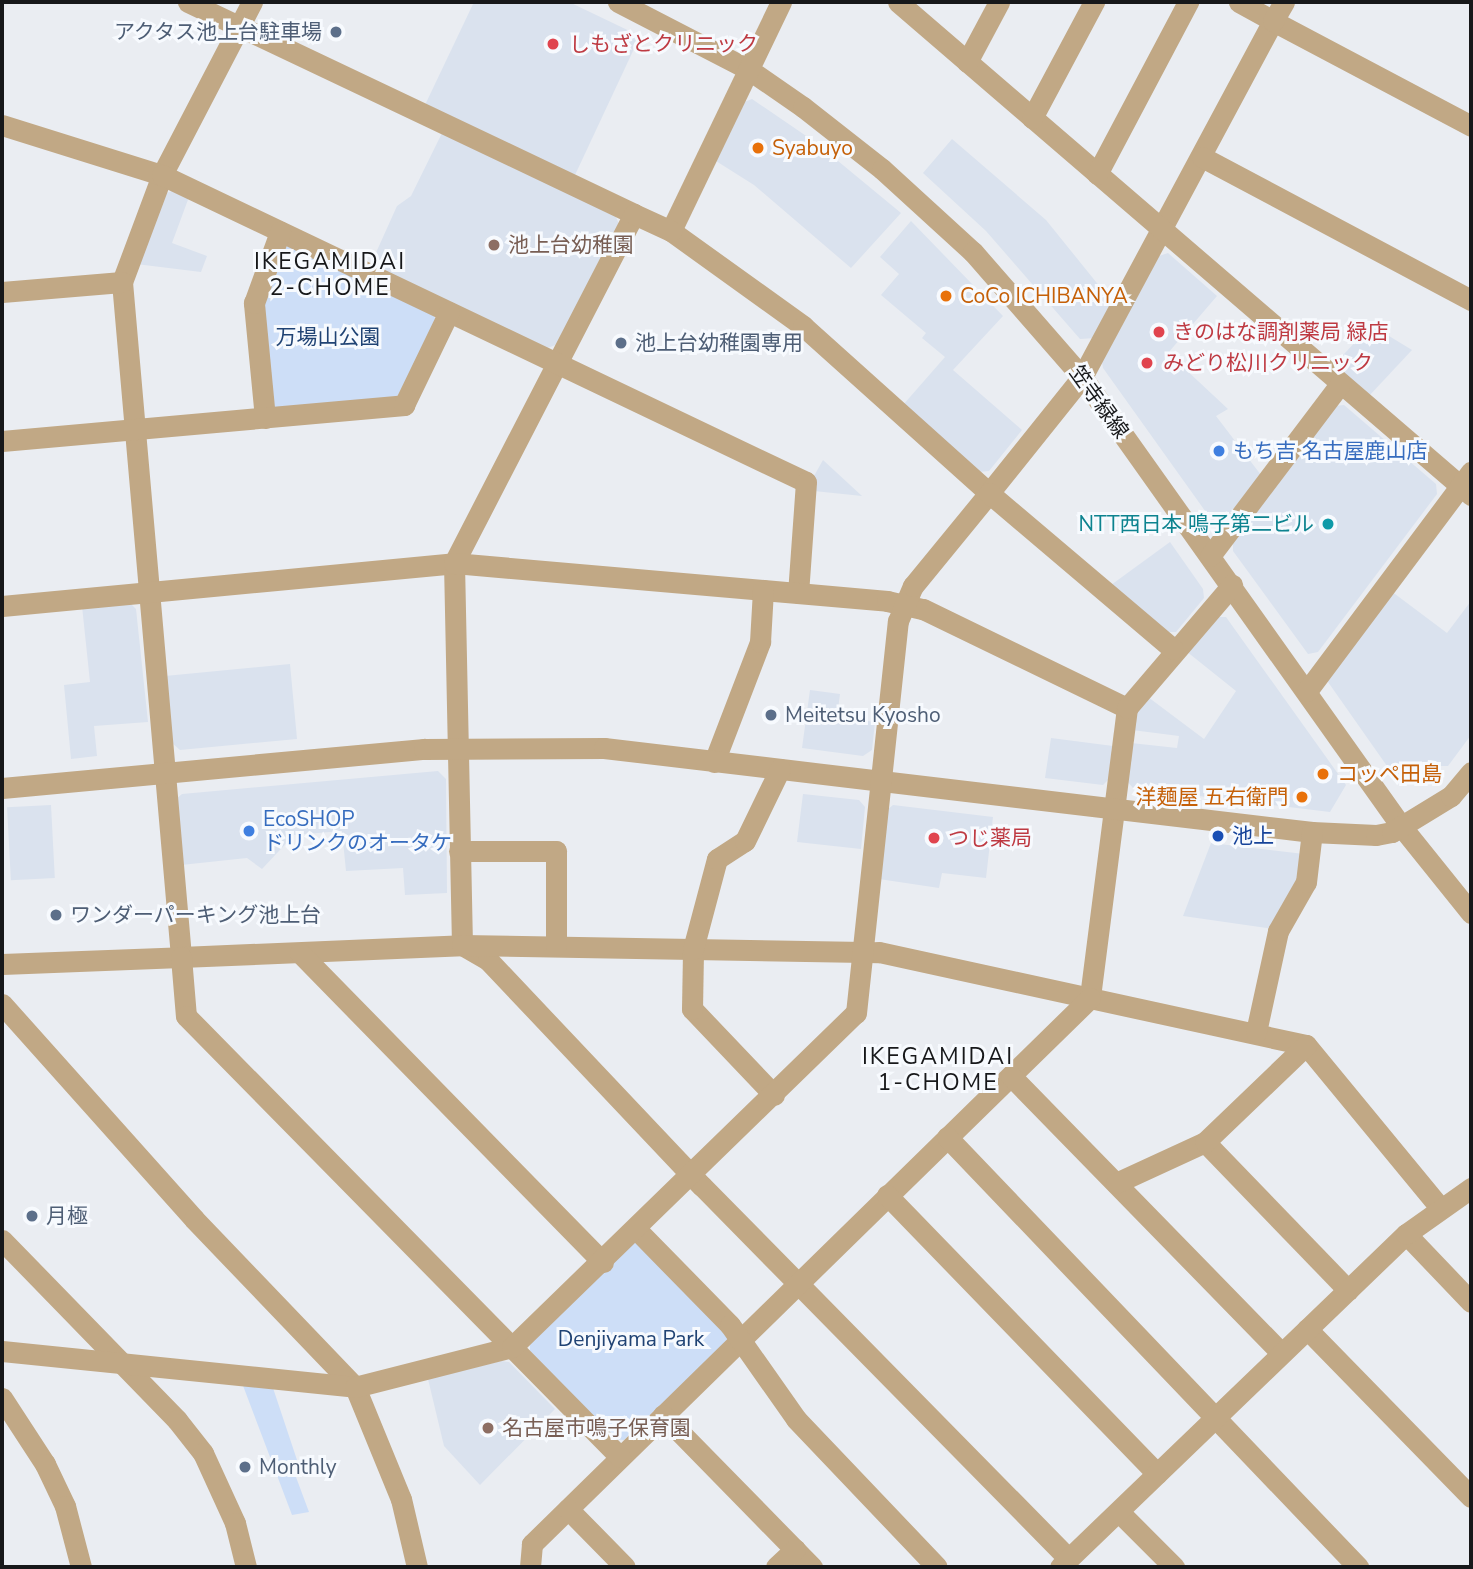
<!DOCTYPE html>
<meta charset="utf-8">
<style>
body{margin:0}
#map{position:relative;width:1473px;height:1569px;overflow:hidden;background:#eaedf2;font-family:"Nunito Sans","Noto Sans JP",sans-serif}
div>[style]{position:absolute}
.built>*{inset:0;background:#dae2ee;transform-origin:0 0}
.green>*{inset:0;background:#cddef7}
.minor>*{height:21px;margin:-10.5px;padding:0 10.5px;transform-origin:10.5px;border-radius:10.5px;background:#c1a885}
.dots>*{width:19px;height:19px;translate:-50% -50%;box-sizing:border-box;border:4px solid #f7fafe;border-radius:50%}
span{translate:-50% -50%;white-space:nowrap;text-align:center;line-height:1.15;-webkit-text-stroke:6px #f7fafe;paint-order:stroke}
.service-label{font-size:21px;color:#4e5e75}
.right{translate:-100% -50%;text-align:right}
.left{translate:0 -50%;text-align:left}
.health-label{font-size:21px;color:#be3a42}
.food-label{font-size:21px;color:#c56008}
.education-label{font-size:21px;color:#785e54}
.park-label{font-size:21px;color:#204374}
.street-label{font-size:21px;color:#17181a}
.shop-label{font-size:21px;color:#366cbe}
.culture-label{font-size:21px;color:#0d838f}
.transit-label{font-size:21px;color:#164399}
.neighbourhood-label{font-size:23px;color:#17181a;letter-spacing:2px}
.frame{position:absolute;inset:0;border:4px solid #17181a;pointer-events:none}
</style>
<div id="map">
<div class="built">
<div style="clip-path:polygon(474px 2px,569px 2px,640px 36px,575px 175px,425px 105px)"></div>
<div style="clip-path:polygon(752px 99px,815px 142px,901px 213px,851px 268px,754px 185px,716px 161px,742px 103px)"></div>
<div style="clip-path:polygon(442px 133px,615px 215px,619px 224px,558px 344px,545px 349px,370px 266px,397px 206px,411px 196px)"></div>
<div style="clip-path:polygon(952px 139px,1046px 220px,1113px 303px,1095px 338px,1080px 339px,986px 231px,923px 173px)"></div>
<div style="clip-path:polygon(174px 190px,189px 197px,172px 243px,207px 256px,201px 272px,136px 264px,164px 194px)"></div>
<div style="clip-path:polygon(911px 221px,1003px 316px,953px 370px,1022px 430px,989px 471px,979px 472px,903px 405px,945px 357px,922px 338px,926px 333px,881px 295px,899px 274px,880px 257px)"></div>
<div style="clip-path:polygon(1168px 253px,1217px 296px,1168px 353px,1228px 409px,1216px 416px,1261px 475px,1225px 523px,1213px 522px,1103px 368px,1102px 362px,1159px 256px)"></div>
<div style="clip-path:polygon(1371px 325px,1412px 350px,1368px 397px,1332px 367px)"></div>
<div style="clip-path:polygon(1344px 405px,1436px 484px,1437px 494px,1318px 652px,1308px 654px,1233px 551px,1233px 540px,1335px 406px)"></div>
<div style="clip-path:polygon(823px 460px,862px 496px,814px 491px,814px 476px)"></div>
<div style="clip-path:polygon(1170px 542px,1203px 589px,1204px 598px,1176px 632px,1165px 632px,1111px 585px)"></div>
<div style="clip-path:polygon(1391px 591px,1447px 633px,1471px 601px,1471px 735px,1448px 766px,1387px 766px,1328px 682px,1329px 674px)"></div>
<div style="clip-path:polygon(129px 602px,136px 609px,148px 722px,94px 726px,97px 756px,71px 759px,64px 685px,90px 682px,82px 606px)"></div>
<div style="clip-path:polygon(1217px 617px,1226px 617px,1346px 785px,1330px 812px,1133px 788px,1126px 780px,1131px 743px,1177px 748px,1179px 736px,1132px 730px,1134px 713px,1148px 697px,1204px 739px,1236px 691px,1186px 651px)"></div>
<div style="clip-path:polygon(290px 664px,297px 739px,180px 750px,171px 742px,165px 676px)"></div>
<div style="clip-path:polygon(810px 690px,840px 694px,837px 717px,875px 722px,872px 750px,863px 756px,802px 748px)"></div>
<div style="clip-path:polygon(1051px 738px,1113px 746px,1109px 779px,1103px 785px,1045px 778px)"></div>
<div style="clip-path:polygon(438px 771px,446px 779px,447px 893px,405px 895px,403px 868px,346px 871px,342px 831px,294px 835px,262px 869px,247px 858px,181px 865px,176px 799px,182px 794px)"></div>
<div style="clip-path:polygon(803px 794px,859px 800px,865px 807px,861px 849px,797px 842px)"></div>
<div style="left:51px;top:805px;width:73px;height:44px;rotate:87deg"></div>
<div style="clip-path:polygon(893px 805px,993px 817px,986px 878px,942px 873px,939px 888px,879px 879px,887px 810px)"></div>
<div style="clip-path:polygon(1211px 843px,1304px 854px,1301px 880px,1273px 929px,1183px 916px)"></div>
<div style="clip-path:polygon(501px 1361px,509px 1362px,555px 1409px,480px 1485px,444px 1446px,428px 1379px)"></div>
</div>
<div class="green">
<div style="clip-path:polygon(290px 244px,433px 312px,436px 322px,396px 399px,275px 409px,267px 402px,258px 304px,279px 248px)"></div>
<div style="clip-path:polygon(642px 1242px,727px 1329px,728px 1340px,624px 1440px,614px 1439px,530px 1351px,530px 1342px,632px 1243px)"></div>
<div style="clip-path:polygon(242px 1383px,272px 1385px,299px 1466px,293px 1469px,309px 1512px,292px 1515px)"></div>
</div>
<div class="minor">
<div style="left:188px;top:2px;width:494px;rotate:25.4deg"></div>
<div style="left:634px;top:214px;width:393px;rotate:117.3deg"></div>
<div style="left:454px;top:563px;width:382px;rotate:88.8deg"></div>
<div style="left:462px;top:945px;width:30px;rotate:30deg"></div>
<div style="left:488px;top:960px;width:311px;rotate:46.6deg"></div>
<div style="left:702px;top:1186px;width:523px;rotate:45.46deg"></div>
<div style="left:252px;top:2px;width:195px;rotate:117.5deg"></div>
<div style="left:162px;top:175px;width:114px;rotate:110.5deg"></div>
<div style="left:122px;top:282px;width:678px;rotate:85deg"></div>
<div style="left:181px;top:957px;width:281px;rotate:-2.4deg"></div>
<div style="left:462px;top:945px;width:417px;rotate:1deg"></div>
<div style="left:879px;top:952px;width:437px;rotate:12.3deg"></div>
<div style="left:1306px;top:1045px;width:212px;rotate:50.5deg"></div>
<div style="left:618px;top:2px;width:146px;rotate:27.3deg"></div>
<div style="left:748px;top:69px;width:67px;rotate:34.6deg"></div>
<div style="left:803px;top:107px;width:100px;rotate:38.1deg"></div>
<div style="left:882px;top:169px;width:123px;rotate:42.4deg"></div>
<div style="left:973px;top:252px;width:166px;rotate:48.9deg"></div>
<div style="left:1082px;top:377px;width:551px;rotate:54.61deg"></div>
<div style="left:1401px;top:826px;width:112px;rotate:51.2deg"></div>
<div style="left:781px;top:2px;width:254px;rotate:115.7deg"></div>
<div style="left:671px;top:231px;width:163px;rotate:35.7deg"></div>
<div style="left:803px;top:326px;width:250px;rotate:41.9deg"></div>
<div style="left:989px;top:493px;width:149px;rotate:-51.3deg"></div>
<div style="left:1082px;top:377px;width:404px;rotate:-61.8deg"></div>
<div style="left:1273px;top:21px;width:224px;rotate:27.9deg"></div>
<div style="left:898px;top:2px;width:756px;rotate:40.71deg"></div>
<div style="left:1239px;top:2px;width:39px;rotate:29deg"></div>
<div style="left:1273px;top:21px;width:22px;rotate:-60deg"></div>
<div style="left:967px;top:62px;width:68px;rotate:-61.9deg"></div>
<div style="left:1032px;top:118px;width:132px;rotate:-61.9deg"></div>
<div style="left:2px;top:125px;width:168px;rotate:17.4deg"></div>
<div style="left:162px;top:175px;width:713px;rotate:25.49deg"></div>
<div style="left:806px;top:482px;width:111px;rotate:94.1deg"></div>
<div style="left:1202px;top:157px;width:305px;rotate:28deg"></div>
<div style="left:1097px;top:174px;width:195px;rotate:-62.1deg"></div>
<div style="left:634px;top:214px;width:41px;rotate:24.7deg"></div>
<div style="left:2px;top:292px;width:120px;rotate:-4.8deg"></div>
<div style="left:265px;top:418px;width:116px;rotate:-95.5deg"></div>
<div style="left:254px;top:303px;width:76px;rotate:-69.9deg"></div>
<div style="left:2px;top:441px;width:404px;rotate:-5.1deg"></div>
<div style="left:404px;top:405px;width:103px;rotate:-64.2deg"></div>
<div style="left:1210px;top:556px;width:216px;rotate:-52.9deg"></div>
<div style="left:2px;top:606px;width:454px;rotate:-5.4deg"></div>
<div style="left:454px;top:563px;width:435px;rotate:5deg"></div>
<div style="left:887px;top:601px;width:37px;rotate:13deg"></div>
<div style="left:923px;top:609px;width:227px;rotate:25.9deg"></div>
<div style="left:1127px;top:708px;width:292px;rotate:97.3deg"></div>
<div style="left:1090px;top:998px;width:781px;rotate:135.62deg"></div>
<div style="left:532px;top:1544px;width:23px;rotate:95deg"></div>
<div style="left:1307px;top:691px;width:274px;rotate:-53.2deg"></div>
<div style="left:1127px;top:708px;width:162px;rotate:-49.5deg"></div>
<div style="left:714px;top:762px;width:129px;rotate:-69deg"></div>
<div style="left:760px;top:642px;width:52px;rotate:-86.7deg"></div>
<div style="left:2px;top:788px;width:424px;rotate:-5.3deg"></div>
<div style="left:424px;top:749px;width:180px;rotate:-0.3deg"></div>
<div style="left:604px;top:748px;width:713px;rotate:6.77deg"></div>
<div style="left:1312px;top:832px;width:64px;rotate:2.7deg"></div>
<div style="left:1376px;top:835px;width:16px;rotate:-11deg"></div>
<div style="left:1392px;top:832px;width:69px;rotate:-31.4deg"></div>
<div style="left:1451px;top:796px;width:31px;rotate:-50deg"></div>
<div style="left:459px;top:851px;width:97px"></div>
<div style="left:556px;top:851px;width:94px;rotate:90deg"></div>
<div style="left:300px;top:953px;width:433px;rotate:45.6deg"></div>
<div style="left:2px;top:964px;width:179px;rotate:-2.2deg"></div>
<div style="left:181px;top:957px;width:59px;rotate:85.2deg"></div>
<div style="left:186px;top:1016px;width:619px;rotate:45.46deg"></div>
<div style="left:2px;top:1004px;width:288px;rotate:48.2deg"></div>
<div style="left:194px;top:1219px;width:233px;rotate:46.2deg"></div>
<div style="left:355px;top:1387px;width:121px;rotate:67.7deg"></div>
<div style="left:401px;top:1499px;width:70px;rotate:76.8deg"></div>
<div style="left:1256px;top:1032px;width:103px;rotate:-77.7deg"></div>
<div style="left:1278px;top:931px;width:56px;rotate:-60.3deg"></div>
<div style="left:1306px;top:882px;width:50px;rotate:-83.2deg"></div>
<div style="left:1011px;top:1076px;width:387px;rotate:45.7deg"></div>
<div style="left:774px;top:1095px;width:119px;rotate:-133.6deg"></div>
<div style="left:692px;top:1009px;width:60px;rotate:-89deg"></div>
<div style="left:693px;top:949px;width:93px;rotate:-75.1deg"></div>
<div style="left:717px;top:859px;width:33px;rotate:-33deg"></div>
<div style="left:745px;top:841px;width:80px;rotate:-64.1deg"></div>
<div style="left:947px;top:1137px;width:595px;rotate:46.29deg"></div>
<div style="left:1205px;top:1142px;width:206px;rotate:46deg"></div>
<div style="left:1116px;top:1183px;width:98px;rotate:-24.7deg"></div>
<div style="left:1205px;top:1142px;width:140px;rotate:-43.8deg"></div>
<div style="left:887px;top:1195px;width:388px;rotate:45.9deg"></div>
<div style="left:636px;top:1229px;width:134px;rotate:45.6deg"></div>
<div style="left:730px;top:1325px;width:115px;rotate:54.9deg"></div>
<div style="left:796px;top:1419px;width:204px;rotate:46.4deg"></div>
<div style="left:1406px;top:1234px;width:94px;rotate:46.3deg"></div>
<div style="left:2px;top:1240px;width:251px;rotate:45.8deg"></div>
<div style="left:177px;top:1420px;width:42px;rotate:51.8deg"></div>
<div style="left:203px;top:1453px;width:77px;rotate:65.4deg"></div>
<div style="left:235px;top:1523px;width:45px;rotate:76deg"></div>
<div style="left:1307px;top:1329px;width:235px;rotate:45.7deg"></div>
<div style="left:2px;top:1351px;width:355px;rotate:5.8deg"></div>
<div style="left:355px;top:1387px;width:162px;rotate:-14.3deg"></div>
<div style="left:512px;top:1347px;width:479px;rotate:-44.2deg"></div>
<div style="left:856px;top:1013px;width:394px;rotate:-83.9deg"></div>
<div style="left:898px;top:621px;width:38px;rotate:-67deg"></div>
<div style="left:913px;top:586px;width:120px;rotate:-50.7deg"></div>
<div style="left:989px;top:493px;width:241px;rotate:40.3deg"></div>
<div style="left:2px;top:1398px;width:79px;rotate:56.9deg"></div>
<div style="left:45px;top:1464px;width:47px;rotate:64.5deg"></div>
<div style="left:65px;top:1506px;width:63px;rotate:75.3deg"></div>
<div style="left:663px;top:1415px;width:213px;rotate:45.6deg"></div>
<div style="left:568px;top:1509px;width:81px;rotate:45.5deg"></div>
<div style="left:1119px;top:1512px;width:78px;rotate:45deg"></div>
<div style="left:776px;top:1567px;width:26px;rotate:-43deg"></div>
<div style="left:1060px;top:1567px;width:480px;rotate:-43.9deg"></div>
<div style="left:1406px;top:1234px;width:80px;rotate:-35.3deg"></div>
</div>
<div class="dots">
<div style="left:336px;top:32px;background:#5c6f8a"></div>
<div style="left:553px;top:44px;background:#e0444e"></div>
<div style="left:758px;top:148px;background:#e8710a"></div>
<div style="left:494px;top:245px;background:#8d6e63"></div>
<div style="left:946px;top:296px;background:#e8710a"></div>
<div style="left:1159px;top:332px;background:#e0444e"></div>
<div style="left:621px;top:343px;background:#5c6f8a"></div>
<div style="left:1147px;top:363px;background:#e0444e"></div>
<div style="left:1219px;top:451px;background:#3f7fe0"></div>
<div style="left:1328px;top:524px;background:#0f9aa8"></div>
<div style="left:771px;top:715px;background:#5c6f8a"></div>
<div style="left:1323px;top:774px;background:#e8710a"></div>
<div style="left:1302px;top:797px;background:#e8710a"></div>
<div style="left:249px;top:831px;background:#3f7fe0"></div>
<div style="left:1218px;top:836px;background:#1a4fb4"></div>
<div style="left:934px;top:838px;background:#e0444e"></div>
<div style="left:56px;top:915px;background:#5c6f8a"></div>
<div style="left:32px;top:1216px;background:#5c6f8a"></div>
<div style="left:488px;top:1428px;background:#8d6e63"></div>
<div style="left:245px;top:1467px;background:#5c6f8a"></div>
</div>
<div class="service-label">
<span class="right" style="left:322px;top:32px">アクタス池上台駐車場</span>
<span class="left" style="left:635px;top:343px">池上台幼稚園専用</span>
<span class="left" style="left:785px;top:715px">Meitetsu Kyosho</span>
<span class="left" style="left:70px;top:915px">ワンダーパーキング池上台</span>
<span class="left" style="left:46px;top:1216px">月極</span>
<span class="left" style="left:259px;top:1467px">Monthly</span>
</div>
<div class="health-label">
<span class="left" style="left:569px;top:44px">しもざとクリニック</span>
<span class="left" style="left:1173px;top:332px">きのはな調剤薬局 緑店</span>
<span class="left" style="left:1163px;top:363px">みどり松川クリニック</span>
<span class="left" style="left:948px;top:838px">つじ薬局</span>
</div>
<div class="food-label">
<span class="left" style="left:772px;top:148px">Syabuyo</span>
<span class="left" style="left:960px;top:296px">CoCo ICHIBANYA</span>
<span class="left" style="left:1337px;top:774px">コッペ田島</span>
<span class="right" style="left:1288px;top:797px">洋麺屋 五右衛門</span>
</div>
<div class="education-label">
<span class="left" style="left:508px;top:245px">池上台幼稚園</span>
<span class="left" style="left:502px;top:1428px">名古屋市鳴子保育園</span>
</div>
<div class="park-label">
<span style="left:328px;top:337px">万場山公園</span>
<span style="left:631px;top:1339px">Denjiyama Park</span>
</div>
<div class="street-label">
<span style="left:1099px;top:402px;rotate:54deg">笠寺緑線</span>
</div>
<div class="shop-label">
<span class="left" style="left:1233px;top:451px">もち吉 名古屋鹿山店</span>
<span class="left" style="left:263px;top:831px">EcoSHOP<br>ドリンクのオータケ</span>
</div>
<div class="culture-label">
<span class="right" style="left:1314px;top:524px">NTT西日本 鳴子第二ビル</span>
</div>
<div class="transit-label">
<span class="left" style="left:1232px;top:836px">池上</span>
</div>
<div class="neighbourhood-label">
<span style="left:330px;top:275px">IKEGAMIDAI<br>2-CHOME</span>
<span style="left:938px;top:1070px">IKEGAMIDAI<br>1-CHOME</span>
</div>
<div class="frame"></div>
</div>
